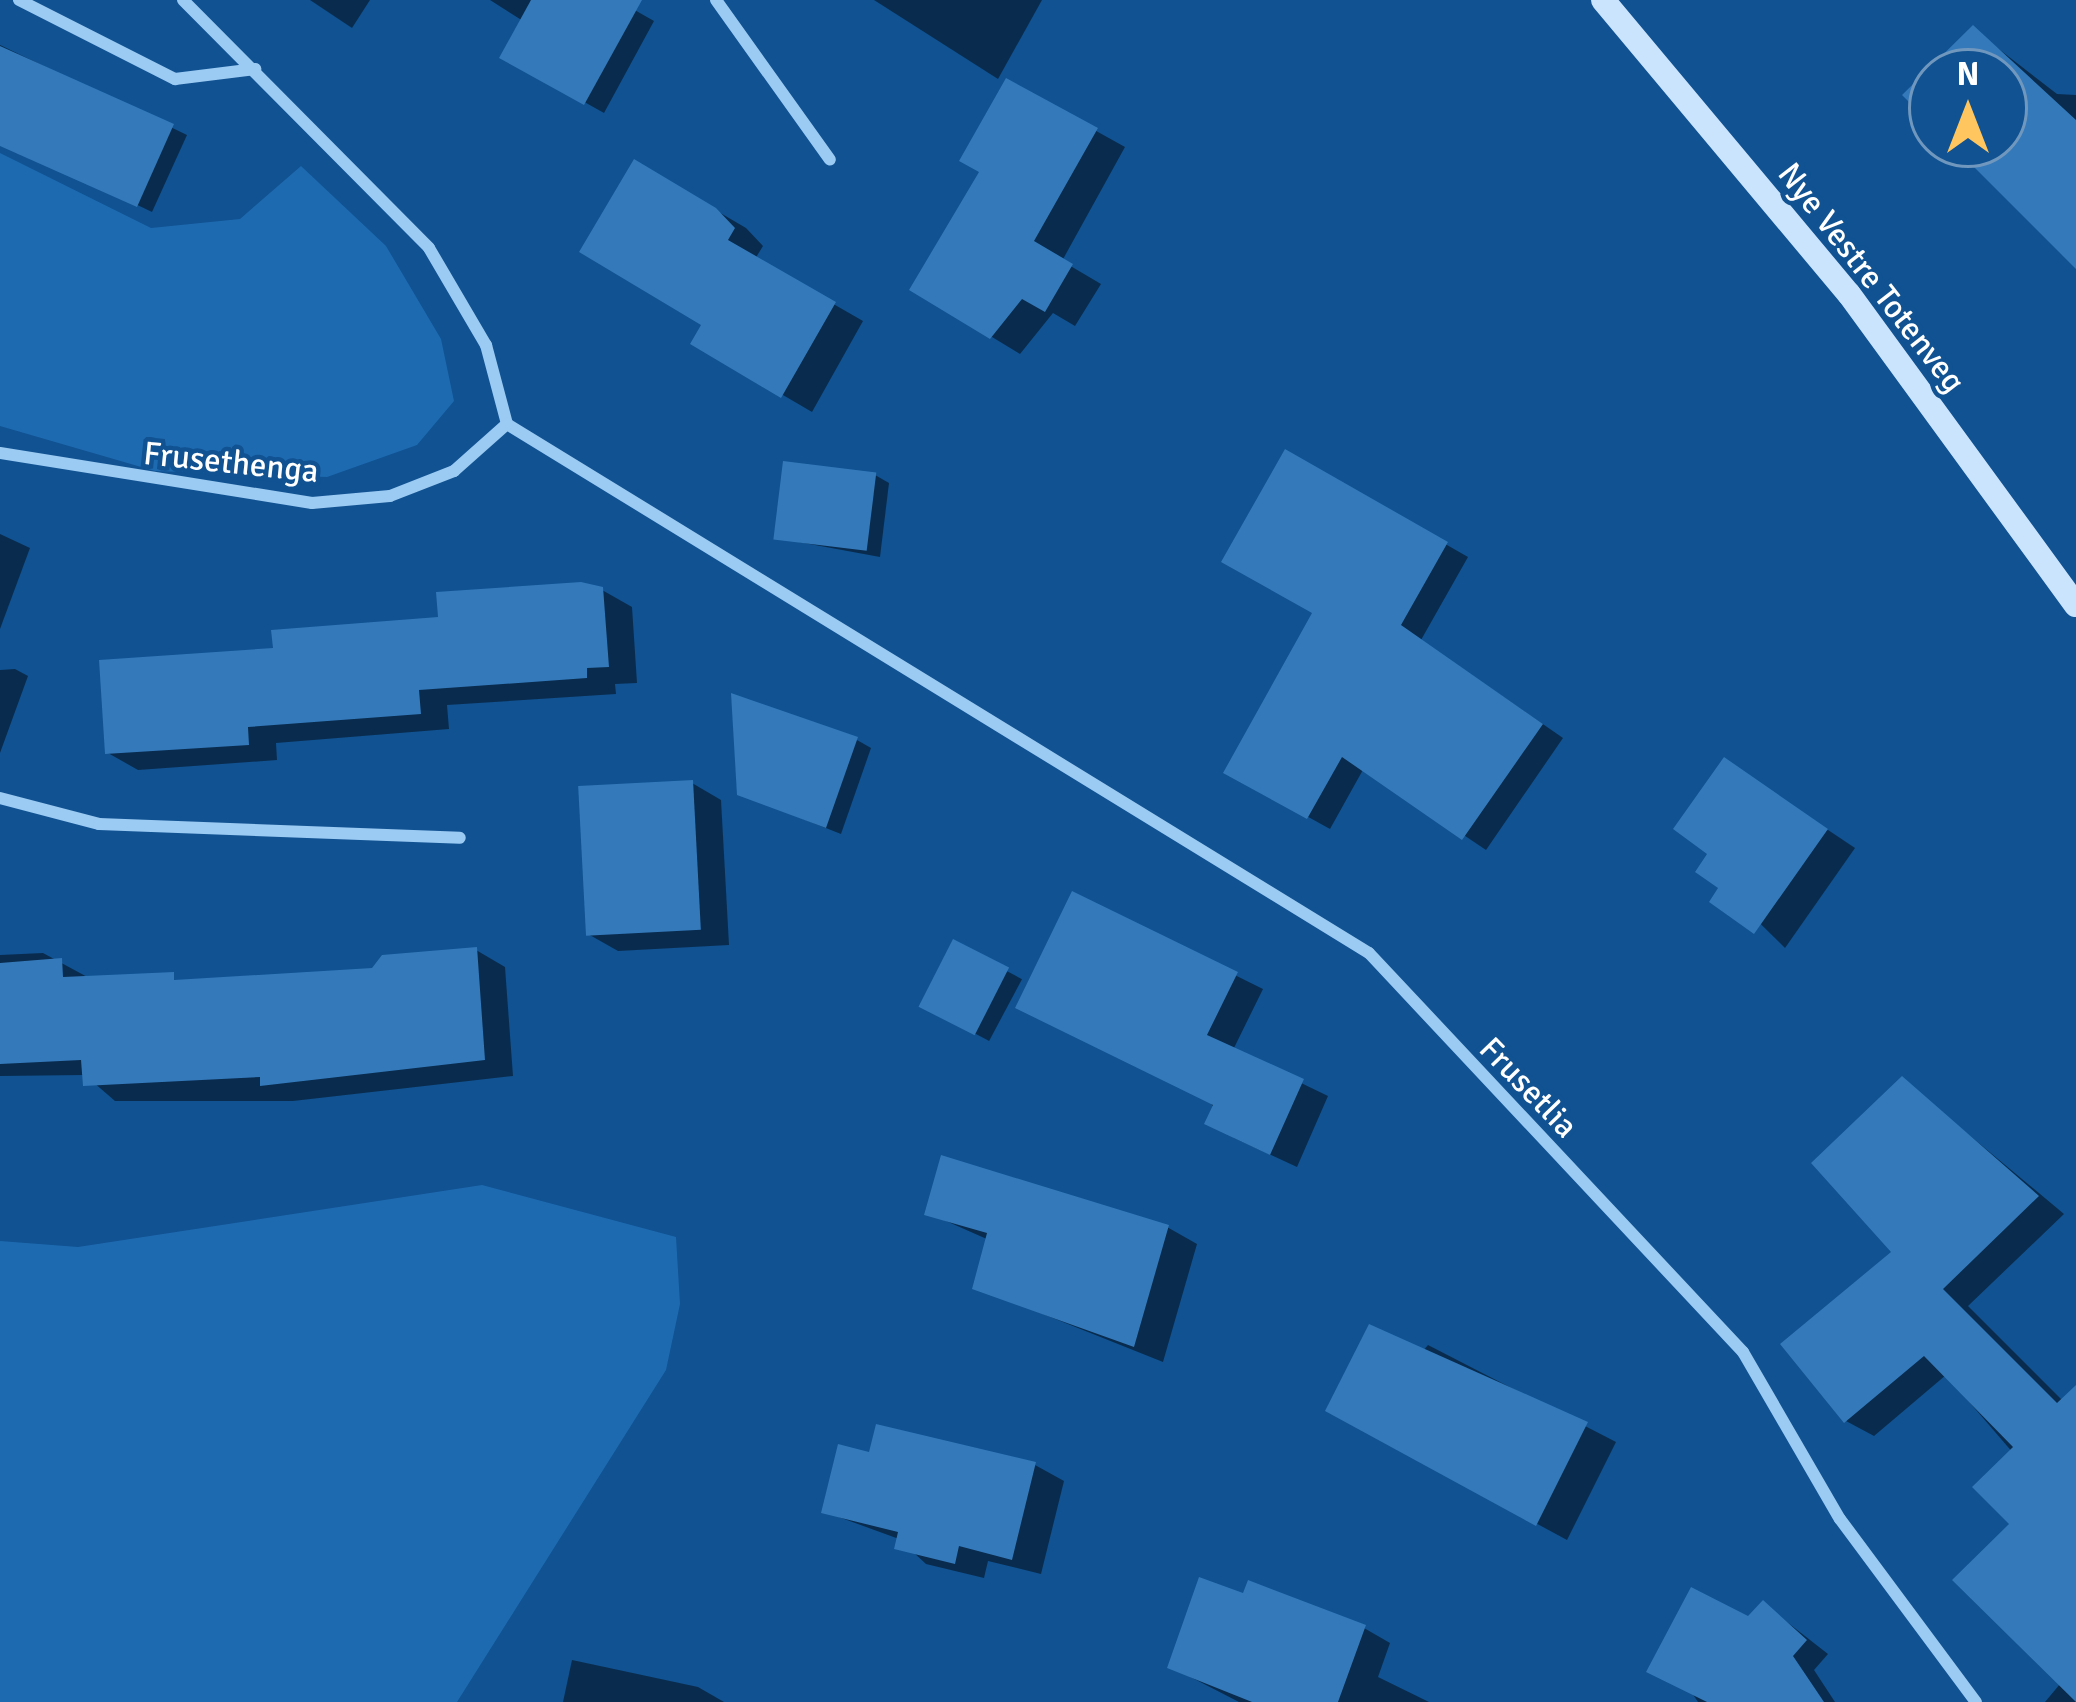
<!DOCTYPE html>
<style>
body{margin:0}
#map{position:relative;width:2076px;height:1702px;overflow:hidden;background:#105292;font-family:Signika,sans-serif}
div>[style]{position:absolute}
.green>*{inset:0;background:#1e6ab0}
.shadow>*{inset:0;background:#0007;transform-origin:0 0}
.building>*{inset:0;background:#3479ba;transform-origin:0 0}
.street>*{height:12px;margin:-6px;padding:0 6px;transform-origin:6px;border-radius:6px;background:#9bcaf3}
.secondary>*{height:24px;margin:-12px;padding:0 12px;transform-origin:12px;border-radius:12px;background:#cbe4fd}
span{translate:-50% -50%;white-space:nowrap;text-align:center;line-height:1.15;-webkit-text-stroke:9px #105292;paint-order:stroke}
.street-label{font-size:33px;color:#fff}
.north{position:absolute;left:1908px;top:48px;width:120px;height:120px;box-sizing:border-box;background:#105292;border:3px solid #7097be;border-radius:50%;rotate:0deg;font-size:33px;font-weight:700;line-height:48px;text-align:center;color:#fff}
.north::after{content:'';display:block;margin:auto;width:42px;height:54px;background:#ffc55e;clip-path:polygon(50% 0,100% 100%,50% 72%,0 100%)}
</style>
<div id="map">
<div class="green">
<div style="clip-path:polygon(0 153px,151px 228px,240px 219px,301px 166px,386px 246px,441px 339px,454px 401px,417px 445px,327px 477px,155px 471px,0 426px)"></div>
<div style="clip-path:polygon(482px 1185px,676px 1237px,680px 1304px,666px 1370px,457px 1702px,0 1702px,0 1241px,78px 1247px)"></div>
</div>
<div class="shadow">
<div style="clip-path:polygon(310px 0,370px 0,352px 28px)"></div>
<div style="clip-path:polygon(490px 0,617px 0,654px 21px,604px 113px,504px 57px,523px 21px)"></div>
<div style="clip-path:polygon(874px 0,1042px 0,998px 79px)"></div>
<div style="clip-path:polygon(1973px 29px,2057px 94px,2076px 95px,2076px 258px,1962px 144px,2004px 144px,2004px 72px,1932px 72px,1932px 112px,1912px 90px)"></div>
<div style="clip-path:polygon(0 45px,187px 135px,152px 212px,0 139px)"></div>
<div style="clip-path:polygon(1008px 82px,1125px 147px,1062px 261px,1101px 284px,1075px 326px,1053px 313px,1020px 354px,913px 289px,983px 171px)"></div>
<div style="clip-path:polygon(635px 163px,746px 228px,763px 246px,755px 259px,863px 321px,812px 412px,694px 343px,705px 324px)"></div>
<div style="clip-path:polygon(1286px 453px,1468px 557px,1421px 640px,1563px 738px,1486px 850px,1364px 768px,1330px 829px,1227px 772px,1316px 612px)"></div>
<div style="clip-path:polygon(875px 475px,889px 483px,880px 557px,777px 538px)"></div>
<div style="clip-path:polygon(0 534px,30px 548px,0 629px)"></div>
<div style="clip-path:polygon(602px 590px,632px 607px,637px 683px,615px 684px,616px 694px,447px 705px,449px 729px,276px 743px,277px 760px,138px 770px,108px 753px,276px 651px)"></div>
<div style="clip-path:polygon(15px 669px,28px 676px,0 753px,0 670px)"></div>
<div style="clip-path:polygon(857px 740px,871px 748px,841px 834px,740px 794px)"></div>
<div style="clip-path:polygon(1725px 761px,1855px 848px,1785px 948px,1723px 887px,1712px 853px)"></div>
<div style="clip-path:polygon(692px 783px,721px 800px,729px 945px,618px 951px,588px 934px)"></div>
<div style="clip-path:polygon(1073px 895px,1263px 989px,1233px 1050px,1328px 1096px,1297px 1167px,1234px 1138px)"></div>
<div style="left:954px;top:943px;width:77px;height:70px;rotate:28deg"></div>
<div style="clip-path:polygon(476px 950px,505px 967px,513px 1076px,293px 1101px,115px 1101px,85px 1075px,0 1076px,0 955px,43px 953px,91px 979px,187px 983px,374px 971px)"></div>
<div style="clip-path:polygon(1903px 1080px,2064px 1214px,1968px 1306px,2063px 1401px,2076px 1387px,2076px 1526px,1946px 1375px,1874px 1436px,1846px 1421px,1895px 1252px)"></div>
<div style="clip-path:polygon(928px 1213px,1167px 1227px,1197px 1244px,1163px 1362px,975px 1287px,989px 1240px)"></div>
<div style="clip-path:polygon(1428px 1345px,1616px 1442px,1567px 1540px,1358px 1427px)"></div>
<div style="clip-path:polygon(1035px 1465px,1064px 1481px,1041px 1574px,988px 1561px,984px 1578px,926px 1564px,899px 1539px,825px 1512px)"></div>
<div style="clip-path:polygon(2076px 1591px,2076px 1702px,2045px 1702px,2060px 1684px)"></div>
<div style="clip-path:polygon(1764px 1604px,1828px 1654px,1814px 1670px,1835px 1702px,1698px 1702px,1692px 1693px)"></div>
<div style="clip-path:polygon(1364px 1628px,1390px 1643px,1378px 1677px,1429px 1702px,1239px 1702px,1171px 1667px)"></div>
<div style="clip-path:polygon(572px 1660px,698px 1687px,724px 1702px,563px 1702px)"></div>
</div>
<div class="building">
<div style="clip-path:polygon(531px 0,642px 0,584px 105px,499px 58px)"></div>
<div style="clip-path:polygon(1973px 25px,2076px 120px,2076px 269px,1951px 144px,2004px 144px,2004px 72px,1932px 72px,1932px 125px,1902px 95px)"></div>
<div style="clip-path:polygon(0 46px,174px 124px,137px 207px,0 146px)"></div>
<div style="clip-path:polygon(1006px 78px,1098px 128px,1034px 241px,1073px 264px,1045px 312px,1022px 299px,990px 339px,909px 290px,979px 172px,959px 161px)"></div>
<div style="clip-path:polygon(634px 159px,716px 208px,735px 228px,728px 240px,836px 302px,781px 398px,690px 344px,701px 325px,579px 252px)"></div>
<div style="clip-path:polygon(1285px 449px,1448px 542px,1401px 625px,1543px 724px,1462px 840px,1342px 757px,1307px 819px,1223px 773px,1312px 613px,1221px 562px)"></div>
<div style="left:783px;top:461px;width:94px;height:79px;rotate:7deg"></div>
<div style="clip-path:polygon(581px 582px,603px 587px,609px 667px,587px 668px,587px 678px,419px 690px,421px 714px,248px 727px,249px 745px,105px 754px,99px 660px,273px 648px,271px 630px,438px 617px,436px 592px)"></div>
<div style="clip-path:polygon(731px 693px,858px 737px,826px 828px,737px 795px)"></div>
<div style="clip-path:polygon(1724px 757px,1828px 829px,1754px 934px,1709px 902px,1718px 888px,1695px 872px,1707px 854px,1673px 829px)"></div>
<div style="left:693px;top:780px;width:150px;height:115px;rotate:87deg"></div>
<div style="clip-path:polygon(1072px 891px,1238px 972px,1207px 1035px,1304px 1079px,1270px 1155px,1204px 1124px,1213px 1105px,1015px 1008px)"></div>
<div style="left:953px;top:939px;width:63px;height:76px;rotate:27deg"></div>
<div style="clip-path:polygon(477px 947px,485px 1060px,260px 1086px,260px 1077px,83px 1086px,81px 1060px,0 1064px,0 963px,62px 958px,63px 977px,174px 972px,174px 980px,372px 968px,382px 955px)"></div>
<div style="clip-path:polygon(1902px 1076px,2039px 1196px,1943px 1289px,2057px 1403px,2076px 1385px,2076px 1702px,1952px 1580px,2009px 1524px,1972px 1487px,2013px 1447px,1924px 1356px,1844px 1423px,1780px 1344px,1891px 1252px,1811px 1163px)"></div>
<div style="clip-path:polygon(941px 1155px,1169px 1225px,1134px 1347px,972px 1289px,987px 1233px,924px 1215px)"></div>
<div style="clip-path:polygon(1369px 1324px,1588px 1422px,1536px 1526px,1325px 1411px)"></div>
<div style="clip-path:polygon(876px 1424px,1036px 1462px,1012px 1560px,959px 1546px,955px 1564px,894px 1549px,898px 1532px,821px 1513px,838px 1444px,869px 1452px)"></div>
<div style="clip-path:polygon(1199px 1577px,1243px 1593px,1248px 1580px,1366px 1625px,1338px 1702px,1252px 1702px,1167px 1668px)"></div>
<div style="clip-path:polygon(1691px 1587px,1748px 1616px,1763px 1600px,1807px 1640px,1793px 1656px,1824px 1702px,1707px 1702px,1646px 1672px)"></div>
</div>
<div class="street">
<div style="left:19px;top:0;width:175px;rotate:26.9deg"></div>
<div style="left:175px;top:79px;width:81px;rotate:-7.1deg"></div>
<div style="left:183px;top:0;width:349px;rotate:45.2deg"></div>
<div style="left:429px;top:248px;width:113px;rotate:59.6deg"></div>
<div style="left:486px;top:345px;width:82px;rotate:75.1deg"></div>
<div style="left:507px;top:424px;width:1011px;rotate:31.54deg"></div>
<div style="left:1369px;top:953px;width:547px;rotate:46.85deg"></div>
<div style="left:1743px;top:1352px;width:193px;rotate:59.9deg"></div>
<div style="left:1840px;top:1519px;width:228px;rotate:53.4deg"></div>
<div style="left:716px;top:0;width:196px;rotate:54.5deg"></div>
<div style="left:0;top:453px;width:316px;rotate:9.1deg"></div>
<div style="left:312px;top:503px;width:78px;rotate:-5.1deg"></div>
<div style="left:390px;top:496px;width:69px;rotate:-21.3deg"></div>
<div style="left:454px;top:471px;width:71px;rotate:-41.6deg"></div>
<div style="left:0;top:798px;width:102px;rotate:14.7deg"></div>
<div style="left:99px;top:824px;width:361px;rotate:2.2deg"></div>
</div>
<div class="secondary">
<div style="left:1603px;top:0;width:383px;rotate:50.1deg"></div>
<div style="left:1849px;top:294px;width:385px;rotate:53.9deg"></div>
</div>
<div class="street-label">
<span style="left:1871px;top:278px;rotate:52deg">Nye Vestre Totenveg</span>
<span style="left:231px;top:463px;rotate:6deg">Frusethenga</span>
<span style="left:1528px;top:1088px;rotate:46deg">Frusetlia</span>
</div>
<div class="north">N</div>
</div>
